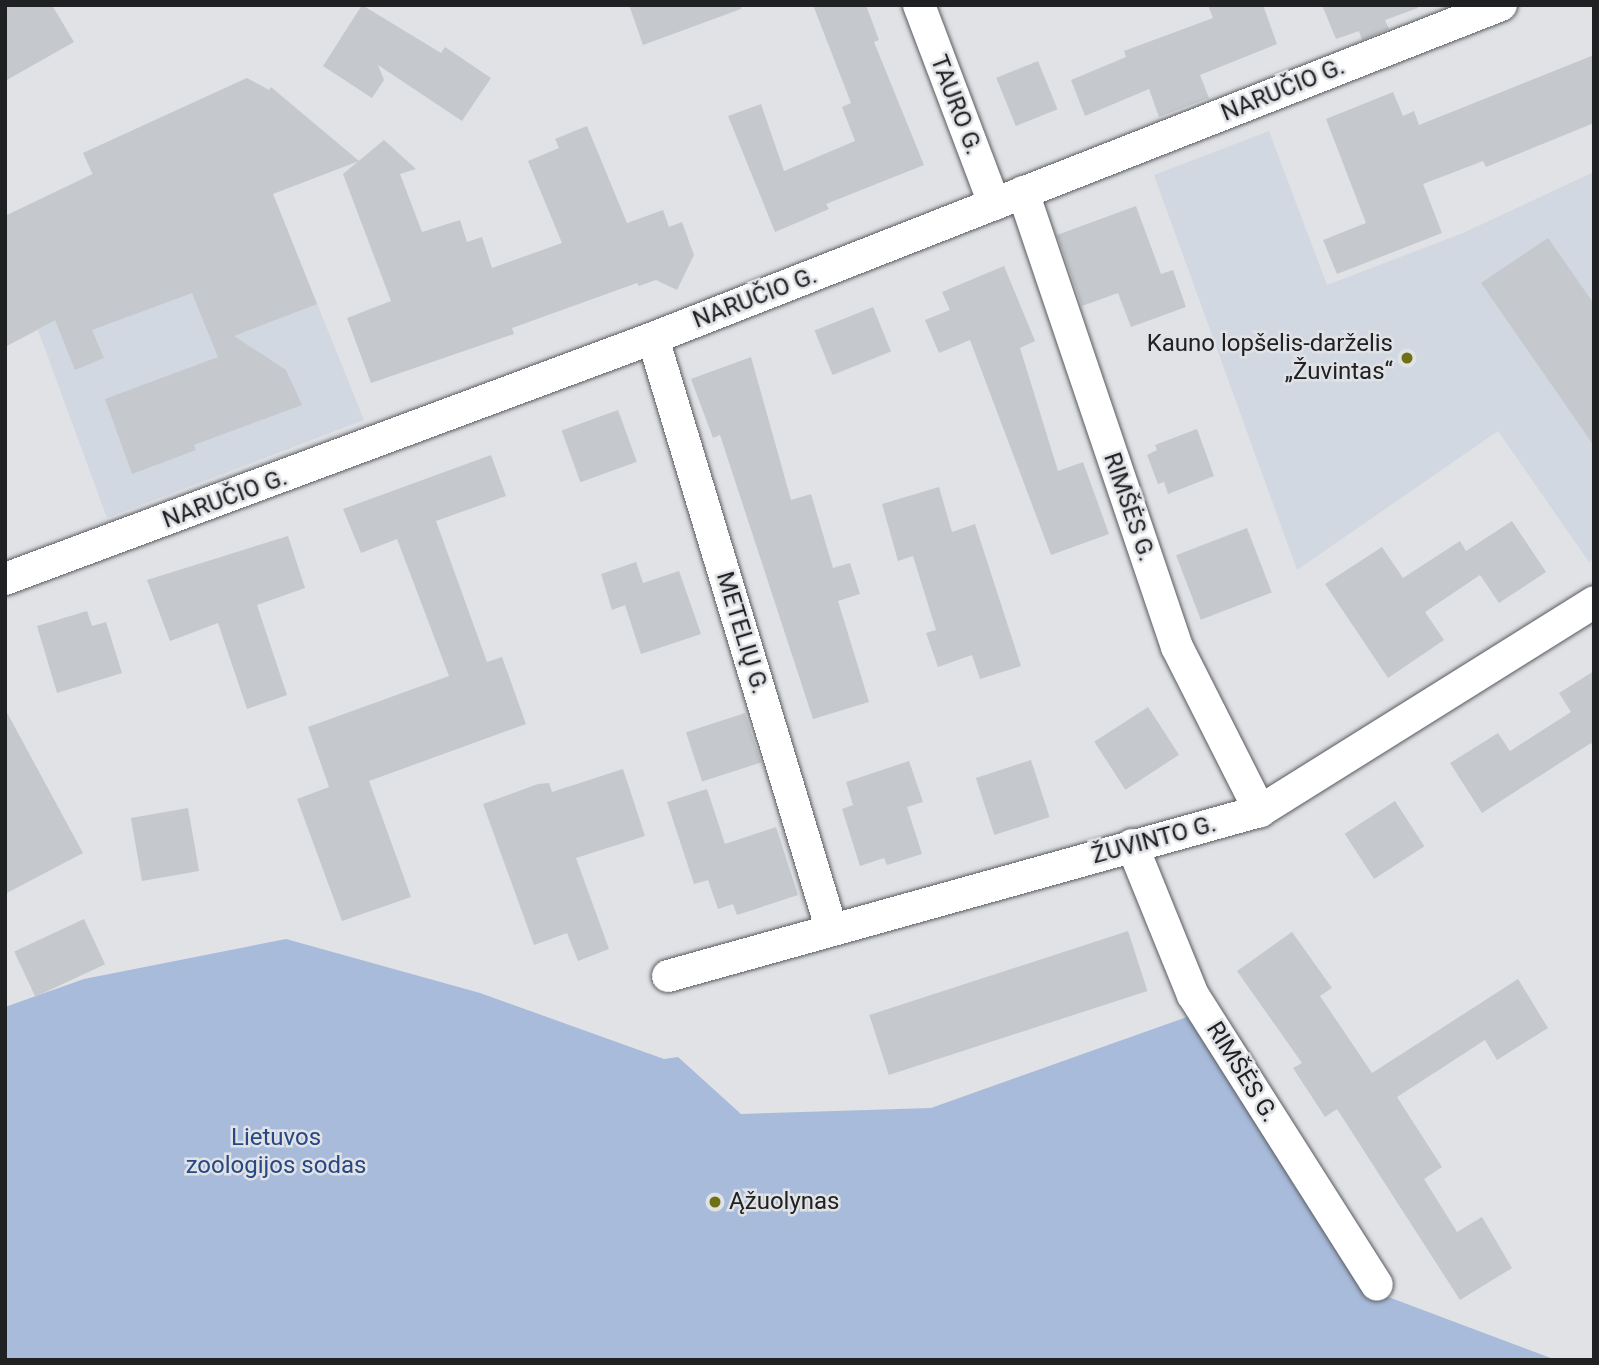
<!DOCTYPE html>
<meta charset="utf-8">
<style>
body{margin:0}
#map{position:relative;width:1599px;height:1365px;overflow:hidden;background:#e0e2e6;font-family:Roboto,sans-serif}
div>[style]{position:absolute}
.built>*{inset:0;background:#d1d8e2}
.green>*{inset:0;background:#a8bbdb}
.building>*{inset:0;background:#c5c8cc;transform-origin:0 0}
.roads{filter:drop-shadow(0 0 2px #595b5f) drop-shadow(0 0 2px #595b5f)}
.street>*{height:32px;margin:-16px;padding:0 16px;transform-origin:16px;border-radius:16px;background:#fff}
.dots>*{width:19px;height:19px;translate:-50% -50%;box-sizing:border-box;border:4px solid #e0e2e6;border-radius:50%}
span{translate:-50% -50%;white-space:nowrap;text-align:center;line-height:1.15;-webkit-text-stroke:5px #e0e2e6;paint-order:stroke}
.street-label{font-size:24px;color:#202122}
.poi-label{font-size:24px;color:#202122}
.right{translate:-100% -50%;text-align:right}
.left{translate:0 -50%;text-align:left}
.park-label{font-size:24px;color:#264885}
.frame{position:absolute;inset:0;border:7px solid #202122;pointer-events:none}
</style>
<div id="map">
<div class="built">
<div style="clip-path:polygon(247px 78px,264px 87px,273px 194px,364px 420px,107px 518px,38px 330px,5px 347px,5px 216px,92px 174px,83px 153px)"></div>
<div style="clip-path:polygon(1269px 131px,1327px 285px,1463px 233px,1594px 172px,1594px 558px,1589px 562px,1498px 431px,1297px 570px,1154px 175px)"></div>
</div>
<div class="green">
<div style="clip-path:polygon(286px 939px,480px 993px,664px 1059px,678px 1057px,741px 1114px,931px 1108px,1187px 1017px,1367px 1289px,1556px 1360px,5px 1360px,5px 1007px,84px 979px)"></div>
</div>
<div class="building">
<div style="clip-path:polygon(5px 5px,52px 5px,74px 42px,5px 81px)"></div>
<div style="clip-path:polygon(362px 5px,441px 53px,445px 47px,491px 78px,462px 121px,378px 65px,384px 80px,372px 98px,323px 66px)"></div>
<div style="clip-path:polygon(629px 5px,741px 5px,741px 9px,643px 45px)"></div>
<div style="clip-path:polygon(813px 5px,866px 5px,879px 40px,874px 42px,924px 165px,826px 204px,829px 209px,775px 232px,728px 116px,761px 104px,784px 171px,855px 141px,842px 107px,851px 103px)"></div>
<div style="clip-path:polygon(1208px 5px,1263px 5px,1277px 44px,1200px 75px,1209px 98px,1159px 117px,1149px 89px,1085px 116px,1071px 80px,1126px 57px,1124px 51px,1213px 18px)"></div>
<div style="clip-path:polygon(1322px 5px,1418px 5px,1418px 8px,1385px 20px,1389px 29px,1362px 40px,1359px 31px,1336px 39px)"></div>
<div style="clip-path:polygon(1594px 55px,1594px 123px,1486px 167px,1483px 161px,1423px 184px,1442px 233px,1337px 274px,1323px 240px,1366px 223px,1326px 119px,1393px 92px,1403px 116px,1414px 111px,1419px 125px)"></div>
<div style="left:1038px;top:61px;width:52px;height:45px;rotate:68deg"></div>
<div style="clip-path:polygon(247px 78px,269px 90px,271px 87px,359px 161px,273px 194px,317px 304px,234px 336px,286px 370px,302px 405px,194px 445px,196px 450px,132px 474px,105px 399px,218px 357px,192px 293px,92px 330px,104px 358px,75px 370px,55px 320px,5px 347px,5px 216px,93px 174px,83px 153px)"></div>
<div style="clip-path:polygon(587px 126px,627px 223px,663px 210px,669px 227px,682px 222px,694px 255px,677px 290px,656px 280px,639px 286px,637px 283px,512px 328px,514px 334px,371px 383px,347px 318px,391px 301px,343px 174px,384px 140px,416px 169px,400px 174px,422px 232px,460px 220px,467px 242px,482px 237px,492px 268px,562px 243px,528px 161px,559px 148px,555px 139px)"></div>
<div style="clip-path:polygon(1136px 206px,1161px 274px,1173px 270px,1186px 307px,1131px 327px,1118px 293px,1082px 306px,1057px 235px)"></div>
<div style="clip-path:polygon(1548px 238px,1594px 304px,1594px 446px,1481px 283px)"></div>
<div style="clip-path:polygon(1004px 266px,1035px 341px,1020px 348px,1058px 471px,1083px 462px,1109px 534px,1051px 555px,970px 340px,939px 353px,925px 320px,950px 310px,942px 292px)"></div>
<div style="left:873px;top:307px;width:48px;height:63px;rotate:68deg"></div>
<div style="clip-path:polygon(751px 357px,791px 500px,811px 494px,833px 568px,850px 563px,860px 594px,838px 601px,869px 702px,813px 719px,720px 435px,713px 438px,691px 379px)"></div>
<div style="left:618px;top:410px;width:55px;height:60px;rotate:70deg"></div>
<div style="clip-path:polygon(1197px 429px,1214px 476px,1168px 494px,1164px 482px,1158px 484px,1147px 455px,1157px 450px,1155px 445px)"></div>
<div style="clip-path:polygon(491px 455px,506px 496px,436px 521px,487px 662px,502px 657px,526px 724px,369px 781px,411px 897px,342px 921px,297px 799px,329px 787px,308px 727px,449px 676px,397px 539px,361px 553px,343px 509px)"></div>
<div style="clip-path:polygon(939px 487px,952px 532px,975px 524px,1021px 666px,980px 679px,972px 655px,938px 667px,926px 633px,936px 630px,913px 556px,898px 561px,882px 504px)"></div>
<div style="clip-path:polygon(1512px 521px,1546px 572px,1499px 603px,1480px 575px,1425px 612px,1444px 640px,1388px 678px,1325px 584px,1382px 547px,1403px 578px,1460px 541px,1466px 551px)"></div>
<div style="left:1247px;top:528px;width:69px;height:76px;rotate:69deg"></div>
<div style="clip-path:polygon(288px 536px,305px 588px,257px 605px,287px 695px,247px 709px,218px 623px,170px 641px,147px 580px)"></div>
<div style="clip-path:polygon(636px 562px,643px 583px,679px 571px,701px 634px,641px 654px,625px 605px,612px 610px,601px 574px)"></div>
<div style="clip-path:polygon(87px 611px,92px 626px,106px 622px,122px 673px,57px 693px,37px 626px)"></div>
<div style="clip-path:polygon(1594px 671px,1594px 748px,1591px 743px,1482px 813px,1450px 763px,1498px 733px,1510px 751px,1571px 712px,1559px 693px)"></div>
<div style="left:1148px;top:707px;width:57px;height:64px;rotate:57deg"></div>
<div style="clip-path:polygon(5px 709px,83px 853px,5px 894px)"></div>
<div style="left:745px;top:713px;width:52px;height:62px;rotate:72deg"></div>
<div style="left:1031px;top:760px;width:60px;height:58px;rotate:72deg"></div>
<div style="clip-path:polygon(909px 761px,923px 802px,907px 807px,922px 854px,887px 865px,884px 858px,860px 866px,842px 809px,853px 805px,846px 782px)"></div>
<div style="clip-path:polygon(623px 769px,645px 836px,576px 858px,609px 949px,578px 961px,567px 933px,534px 945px,483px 804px,538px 784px,549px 783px,552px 792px)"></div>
<div style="clip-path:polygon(707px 789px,725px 844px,776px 827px,798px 895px,737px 915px,733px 904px,718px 909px,708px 880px,694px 884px,667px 802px)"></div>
<div style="left:1395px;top:801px;width:54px;height:60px;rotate:57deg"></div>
<div style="left:188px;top:808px;width:64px;height:58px;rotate:80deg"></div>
<div style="left:84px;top:919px;width:50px;height:77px;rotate:65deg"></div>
<div style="left:1128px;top:931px;width:63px;height:272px;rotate:72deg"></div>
<div style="clip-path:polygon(1292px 932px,1332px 988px,1320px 996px,1372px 1073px,1518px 979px,1548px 1028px,1497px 1060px,1485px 1040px,1397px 1097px,1442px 1167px,1424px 1179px,1457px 1232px,1482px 1217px,1512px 1268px,1460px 1300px,1337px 1109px,1325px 1117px,1293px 1068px,1302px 1063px,1237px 971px)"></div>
</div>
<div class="roads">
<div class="street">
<div style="left:919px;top:5px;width:213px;rotate:69.3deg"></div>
<div style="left:1023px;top:192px;width:480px;rotate:71.3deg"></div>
<div style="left:1177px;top:647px;width:184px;rotate:63.2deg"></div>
<div style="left:653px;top:338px;width:616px;rotate:73.21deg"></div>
<div style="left:5px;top:579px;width:691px;rotate:-20.4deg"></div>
<div style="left:653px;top:338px;width:911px;rotate:-21.44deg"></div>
<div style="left:1132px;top:845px;width:162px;rotate:67.9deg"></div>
<div style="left:1193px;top:995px;width:343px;rotate:57.6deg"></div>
<div style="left:668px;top:976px;width:615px;rotate:-15.57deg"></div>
<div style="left:1260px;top:811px;width:394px;rotate:-32deg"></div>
</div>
</div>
<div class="dots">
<div style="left:1407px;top:358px;background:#6e7015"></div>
<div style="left:715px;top:1202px;background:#6e7015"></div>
</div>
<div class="street-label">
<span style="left:1283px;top:90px;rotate:-22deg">NARUČIO G.</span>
<span style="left:956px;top:105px;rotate:69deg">TAURO G.</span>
<span style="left:755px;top:298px;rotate:-21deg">NARUČIO G.</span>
<span style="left:225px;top:499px;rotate:-20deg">NARUČIO G.</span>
<span style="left:1129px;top:507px;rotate:71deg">RIMŠĖS G.</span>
<span style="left:742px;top:633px;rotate:73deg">METELIŲ G.</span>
<span style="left:1154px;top:840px;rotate:-15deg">ŽUVINTO G.</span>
<span style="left:1242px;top:1072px;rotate:58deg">RIMŠĖS G.</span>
</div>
<div class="poi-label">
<span class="right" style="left:1393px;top:358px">Kauno lopšelis-darželis<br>„Žuvintas“</span>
<span class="left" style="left:729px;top:1202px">Ąžuolynas</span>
</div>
<div class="park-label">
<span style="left:276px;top:1152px">Lietuvos<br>zoologijos sodas</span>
</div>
<div class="frame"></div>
</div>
